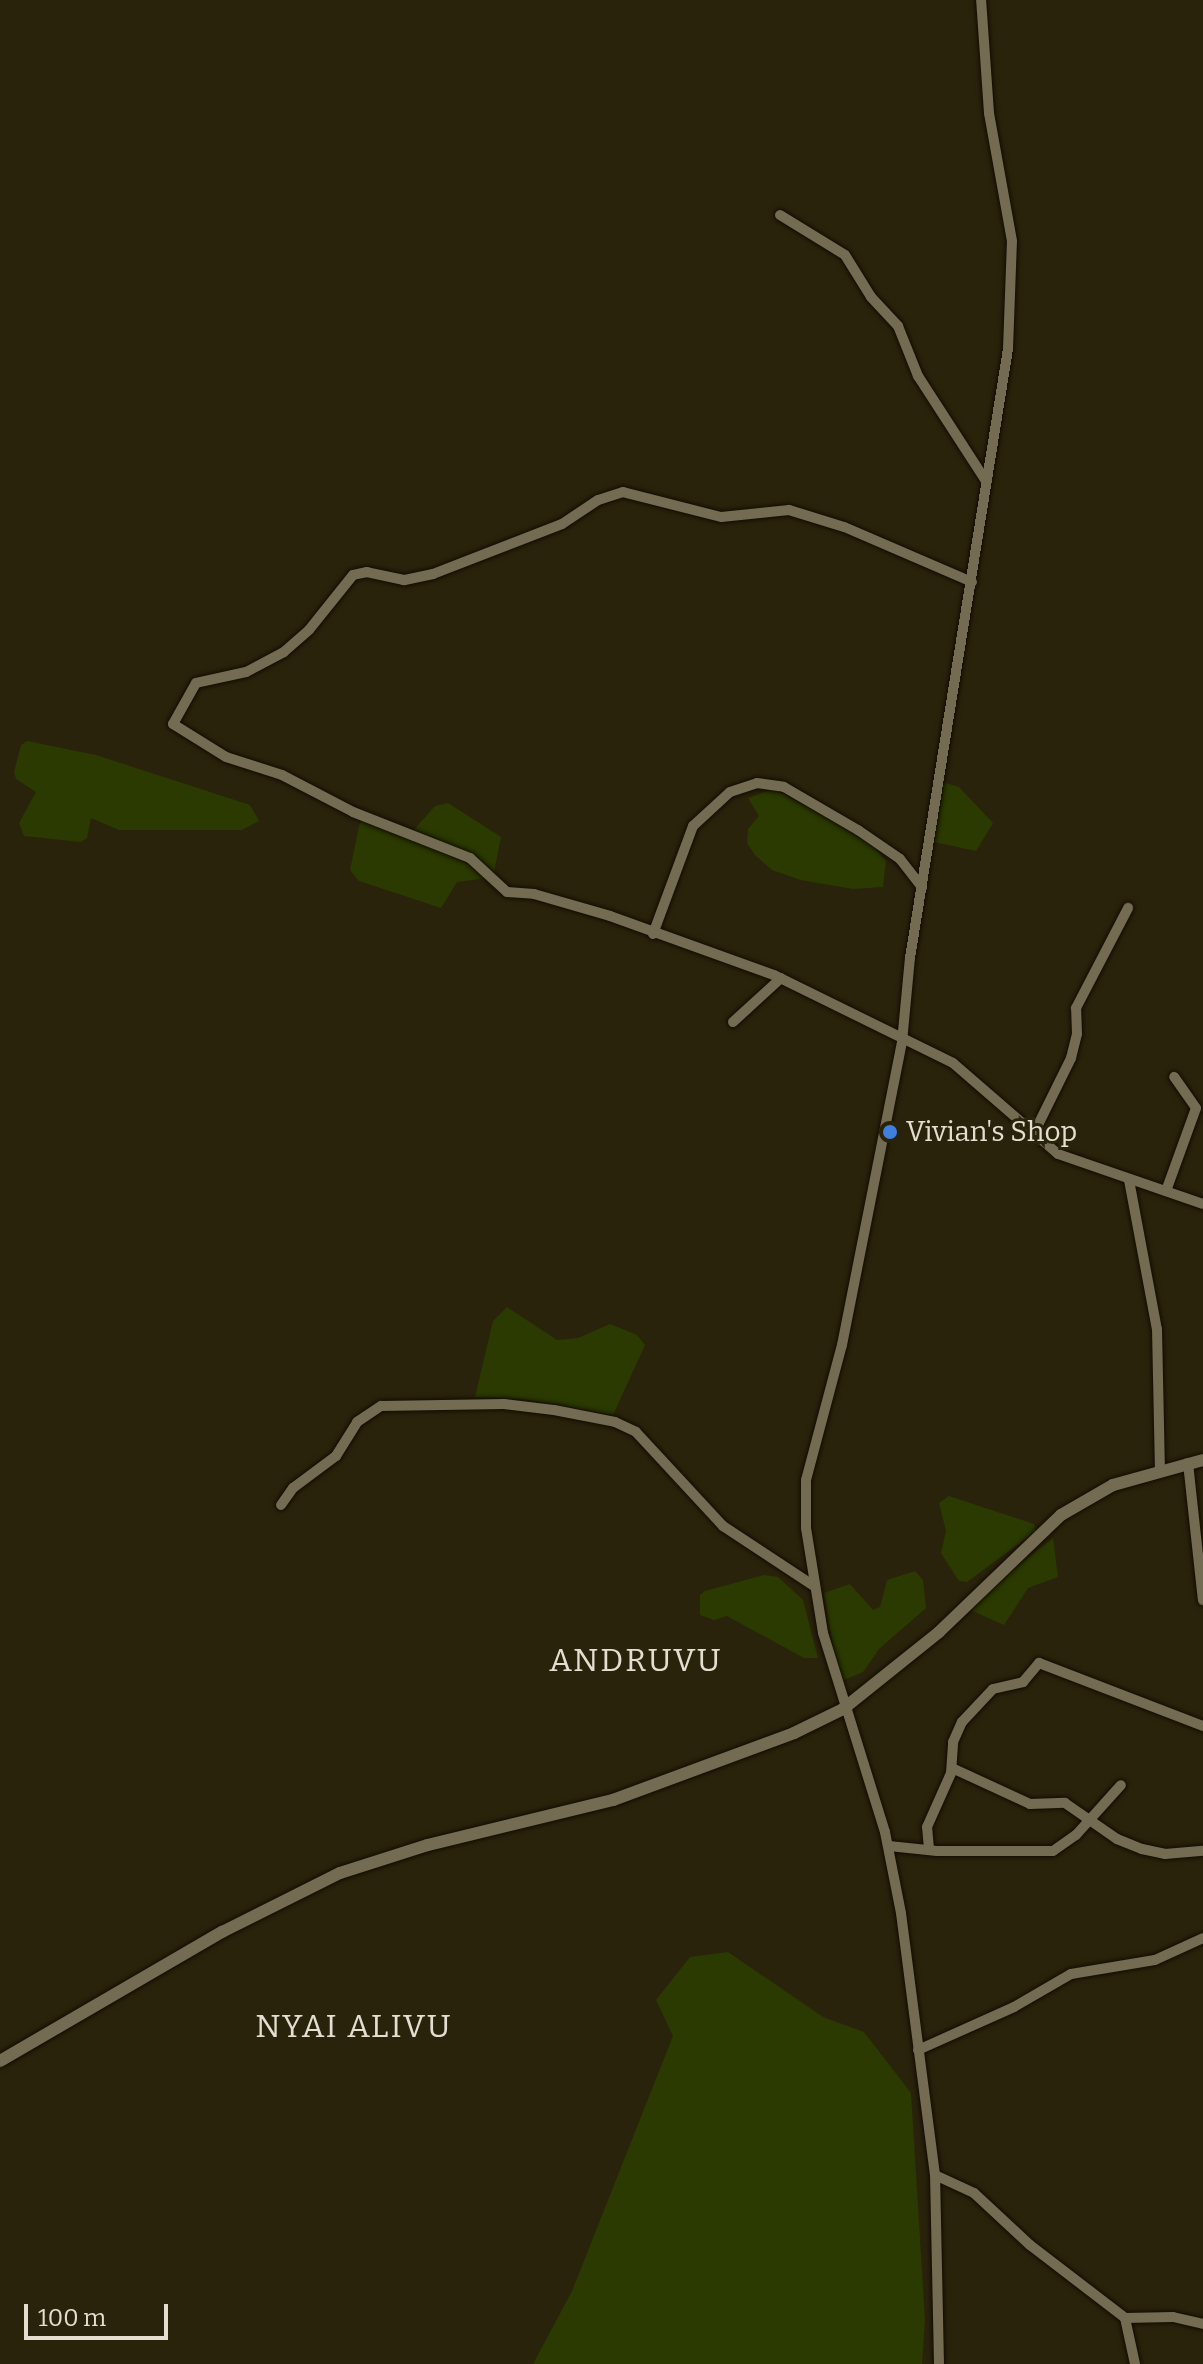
<!DOCTYPE html>
<style>
body{margin:0}
#map{position:relative;width:1203px;height:2364px;overflow:hidden;background:#2a230c;font-family:Bitter,serif}
div>[style]{position:absolute}
.green>*{inset:0;background:#2a3a00}
.roads{filter:drop-shadow(0 0 2px #130c00) drop-shadow(0 0 2px #130c00)}
.minor>*{height:10px;margin:-5px;padding:0 5px;transform-origin:5px;border-radius:5px;background:#736b52}
.tertiary>*{height:12px;margin:-6px;padding:0 6px;transform-origin:6px;border-radius:6px;background:#736b52}
.dots>*{width:22px;height:22px;translate:-50% -50%;box-sizing:border-box;border:4px solid #2a230c;border-radius:50%}
span{translate:-50% -50%;white-space:nowrap;text-align:center;line-height:1.15;-webkit-text-stroke:6px #2a230c;paint-order:stroke}
.poi-label{font-size:28px;color:#e3ded0}
.left{translate:0 -50%;text-align:left}
.quarter-label{font-size:32px;color:#e3ded0;letter-spacing:2px}
.scale{position:absolute;left:24px;top:2304px;width:144px;height:36px;box-sizing:border-box;border:4px solid #e3ded0;border-top:0;padding-left:10px;font-size:24px;line-height:28px;white-space:nowrap;color:#e3ded0;-webkit-text-stroke:6px #2a230c;paint-order:stroke}
</style>
<div id="map">
<div class="green">
<div style="clip-path:polygon(27px 741px,96px 755px,250px 805px,259px 821px,242px 830px,119px 830px,91px 818px,87px 838px,81px 842px,24px 836px,19px 823px,36px 792px,16px 779px,14px 772px,21px 745px)"></div>
<div style="clip-path:polygon(946px 783px,959px 787px,993px 823px,976px 851px,934px 842px,940px 787px)"></div>
<div style="clip-path:polygon(774px 789px,869px 841px,886px 861px,883px 887px,853px 889px,801px 880px,772px 870px,755px 855px,747px 843px,748px 829px,759px 816px,748px 798px)"></div>
<div style="clip-path:polygon(448px 803px,501px 837px,493px 877px,457px 882px,441px 908px,359px 881px,350px 870px,360px 822px,366px 819px,412px 832px,435px 806px)"></div>
<div style="clip-path:polygon(507px 1307px,557px 1340px,578px 1338px,610px 1324px,637px 1335px,645px 1345px,613px 1415px,523px 1399px,475px 1397px,493px 1321px)"></div>
<div style="clip-path:polygon(949px 1496px,1034px 1524px,1036px 1531px,967px 1582px,959px 1581px,941px 1553px,946px 1531px,939px 1503px)"></div>
<div style="clip-path:polygon(1053px 1538px,1058px 1577px,1028px 1588px,1004px 1625px,966px 1608px)"></div>
<div style="clip-path:polygon(915px 1571px,923px 1580px,926px 1608px,879px 1649px,863px 1672px,839px 1682px,824px 1593px,850px 1584px,873px 1610px,880px 1607px,887px 1580px)"></div>
<div style="clip-path:polygon(764px 1575px,778px 1577px,803px 1600px,818px 1658px,804px 1658px,727px 1616px,714px 1620px,700px 1615px,700px 1595px,705px 1591px)"></div>
<div style="clip-path:polygon(728px 1952px,823px 2017px,864px 2032px,911px 2093px,925px 2320px,922px 2364px,533px 2364px,572px 2291px,673px 2036px,656px 2000px,690px 1957px)"></div>
</div>
<div class="roads">
<div class="minor">
<div style="left:780px;top:215px;width:76px;rotate:31.6deg"></div>
<div style="left:845px;top:255px;width:49px;rotate:58.2deg"></div>
<div style="left:871px;top:297px;width:40px;rotate:47deg"></div>
<div style="left:898px;top:326px;width:54px;rotate:68.2deg"></div>
<div style="left:918px;top:376px;width:125px;rotate:57.1deg"></div>
<div style="left:972px;top:582px;width:139px;rotate:-156.7deg"></div>
<div style="left:844px;top:527px;width:58px;rotate:-162.8deg"></div>
<div style="left:789px;top:510px;width:68px;rotate:174.1deg"></div>
<div style="left:721px;top:517px;width:101px;rotate:-165.7deg"></div>
<div style="left:623px;top:492px;width:26px;rotate:162deg"></div>
<div style="left:598px;top:500px;width:43px;rotate:146.3deg"></div>
<div style="left:562px;top:524px;width:138px;rotate:158.8deg"></div>
<div style="left:433px;top:574px;width:30px;rotate:168deg"></div>
<div style="left:404px;top:580px;width:38px;rotate:-168deg"></div>
<div style="left:367px;top:572px;width:14px;rotate:168deg"></div>
<div style="left:353px;top:575px;width:70px;rotate:128.7deg"></div>
<div style="left:309px;top:630px;width:33px;rotate:139deg"></div>
<div style="left:284px;top:652px;width:43px;rotate:152.2deg"></div>
<div style="left:246px;top:672px;width:51px;rotate:167.6deg"></div>
<div style="left:196px;top:683px;width:47px;rotate:119.3deg"></div>
<div style="left:173px;top:724px;width:62px;rotate:31.9deg"></div>
<div style="left:226px;top:757px;width:59px;rotate:17.8deg"></div>
<div style="left:282px;top:775px;width:80px;rotate:27.5deg"></div>
<div style="left:353px;top:812px;width:126px;rotate:21.5deg"></div>
<div style="left:470px;top:858px;width:50px;rotate:42.6deg"></div>
<div style="left:507px;top:892px;width:27px;rotate:4deg"></div>
<div style="left:534px;top:894px;width:79px;rotate:16.1deg"></div>
<div style="left:610px;top:916px;width:174px;rotate:19.8deg"></div>
<div style="left:774px;top:975px;width:199px;rotate:26.2deg"></div>
<div style="left:953px;top:1063px;width:139px;rotate:40.9deg"></div>
<div style="left:1058px;top:1154px;width:153px;rotate:19deg"></div>
<div style="left:653px;top:934px;width:115px;rotate:-69.7deg"></div>
<div style="left:693px;top:826px;width:50px;rotate:-42.6deg"></div>
<div style="left:730px;top:792px;width:28px;rotate:-18deg"></div>
<div style="left:757px;top:783px;width:27px;rotate:8deg"></div>
<div style="left:784px;top:787px;width:86px;rotate:30.2deg"></div>
<div style="left:858px;top:830px;width:51px;rotate:34.6deg"></div>
<div style="left:900px;top:859px;width:36px;rotate:52deg"></div>
<div style="left:733px;top:1022px;width:65px;rotate:-42.5deg"></div>
<div style="left:1034px;top:1133px;width:84px;rotate:-63.7deg"></div>
<div style="left:1071px;top:1058px;width:25px;rotate:-76deg"></div>
<div style="left:1077px;top:1034px;width:26px;rotate:-92deg"></div>
<div style="left:1076px;top:1008px;width:113px;rotate:-62.5deg"></div>
<div style="left:1129px;top:1180px;width:152px;rotate:79.4deg"></div>
<div style="left:1157px;top:1329px;width:140px;rotate:88.8deg"></div>
<div style="left:1166px;top:1191px;width:88px;rotate:-70.1deg"></div>
<div style="left:1196px;top:1108px;width:38px;rotate:-125deg"></div>
<div style="left:1188px;top:1463px;width:138px;rotate:83.8deg"></div>
<div style="left:281px;top:1505px;width:21px;rotate:-55deg"></div>
<div style="left:293px;top:1488px;width:54px;rotate:-36.7deg"></div>
<div style="left:336px;top:1456px;width:40px;rotate:-58deg"></div>
<div style="left:357px;top:1422px;width:29px;rotate:-34deg"></div>
<div style="left:381px;top:1406px;width:123px;rotate:-0.9deg"></div>
<div style="left:504px;top:1404px;width:50px;rotate:6.8deg"></div>
<div style="left:554px;top:1410px;width:62px;rotate:11.1deg"></div>
<div style="left:615px;top:1422px;width:23px;rotate:25deg"></div>
<div style="left:636px;top:1432px;width:128px;rotate:47.2deg"></div>
<div style="left:723px;top:1526px;width:109px;rotate:33.4deg"></div>
<div style="left:952px;top:1768px;width:86px;rotate:24.8deg"></div>
<div style="left:1030px;top:1804px;width:35px;rotate:-2deg"></div>
<div style="left:1065px;top:1803px;width:63px;rotate:34.7deg"></div>
<div style="left:1117px;top:1839px;width:27px;rotate:22deg"></div>
<div style="left:1142px;top:1849px;width:24px;rotate:12deg"></div>
<div style="left:1165px;top:1854px;width:38px;rotate:-5deg"></div>
<div style="left:889px;top:1846px;width:48px;rotate:5.9deg"></div>
<div style="left:937px;top:1851px;width:116px"></div>
<div style="left:1053px;top:1851px;width:28px;rotate:-35deg"></div>
<div style="left:1076px;top:1835px;width:67px;rotate:-48deg"></div>
<div style="left:929px;top:1849px;width:22px;rotate:-95deg"></div>
<div style="left:927px;top:1827px;width:59px;rotate:-66deg"></div>
<div style="left:951px;top:1773px;width:31px;rotate:-86deg"></div>
<div style="left:953px;top:1742px;width:22px;rotate:-66deg"></div>
<div style="left:962px;top:1722px;width:45px;rotate:-46.8deg"></div>
<div style="left:993px;top:1689px;width:31px;rotate:-13deg"></div>
<div style="left:1023px;top:1682px;width:25px;rotate:-50deg"></div>
<div style="left:1039px;top:1663px;width:176px;rotate:21deg"></div>
<div style="left:918px;top:2050px;width:105px;rotate:-24.1deg"></div>
<div style="left:1014px;top:2007px;width:66px;rotate:-30.1deg"></div>
<div style="left:1071px;top:1974px;width:85px;rotate:-9.5deg"></div>
<div style="left:1155px;top:1960px;width:53px;rotate:-24.6deg"></div>
<div style="left:935px;top:2175px;width:43px;rotate:24.8deg"></div>
<div style="left:974px;top:2193px;width:76px;rotate:42.9deg"></div>
<div style="left:1030px;top:2245px;width:120px;rotate:37.5deg"></div>
<div style="left:1125px;top:2318px;width:48px;rotate:-1.2deg"></div>
<div style="left:1173px;top:2317px;width:31px;rotate:13deg"></div>
<div style="left:1125px;top:2318px;width:47px;rotate:77.7deg"></div>
<div style="left:939px;top:2364px;width:189px;rotate:-91.2deg"></div>
<div style="left:935px;top:2175px;width:264px;rotate:-97.4deg"></div>
<div style="left:901px;top:1913px;width:83px;rotate:-101.2deg"></div>
<div style="left:885px;top:1832px;width:208px;rotate:-107.3deg"></div>
<div style="left:823px;top:1633px;width:106px;rotate:-99.2deg"></div>
<div style="left:806px;top:1528px;width:48px;rotate:-90deg"></div>
<div style="left:806px;top:1480px;width:140px;rotate:-75.1deg"></div>
<div style="left:842px;top:1345px;width:309px;rotate:-78.8deg"></div>
<div style="left:902px;top:1042px;width:84px;rotate:-84.6deg"></div>
<div style="left:910px;top:958px;width:617px;rotate:-80.86deg"></div>
<div style="left:1008px;top:349px;width:108px;rotate:-87.9deg"></div>
<div style="left:1012px;top:241px;width:130px;rotate:-100.2deg"></div>
<div style="left:989px;top:113px;width:113px;rotate:-94deg"></div>
</div>
<div class="tertiary">
<div style="left:0;top:2061px;width:257px;rotate:-30.2deg"></div>
<div style="left:222px;top:1932px;width:132px;rotate:-26.6deg"></div>
<div style="left:340px;top:1873px;width:92px;rotate:-17.7deg"></div>
<div style="left:428px;top:1845px;width:190px;rotate:-13.7deg"></div>
<div style="left:613px;top:1800px;width:193px;rotate:-20.3deg"></div>
<div style="left:794px;top:1733px;width:55px;rotate:-26.1deg"></div>
<div style="left:843px;top:1709px;width:123px;rotate:-38.7deg"></div>
<div style="left:939px;top:1632px;width:169px;rotate:-43.8deg"></div>
<div style="left:1061px;top:1515px;width:60px;rotate:-30deg"></div>
<div style="left:1113px;top:1485px;width:93px;rotate:-15.5deg"></div>
</div>
</div>
<div class="dots">
<div style="left:890px;top:1132px;background:#3f7fe0"></div>
</div>
<div class="poi-label">
<span class="left" style="left:906px;top:1132px">Vivian's Shop</span>
</div>
<div class="quarter-label">
<span style="left:636px;top:1660px">ANDRUVU</span>
<span style="left:354px;top:2026px">NYAI ALIVU</span>
</div>
<div class="scale">100 m</div>
</div>
